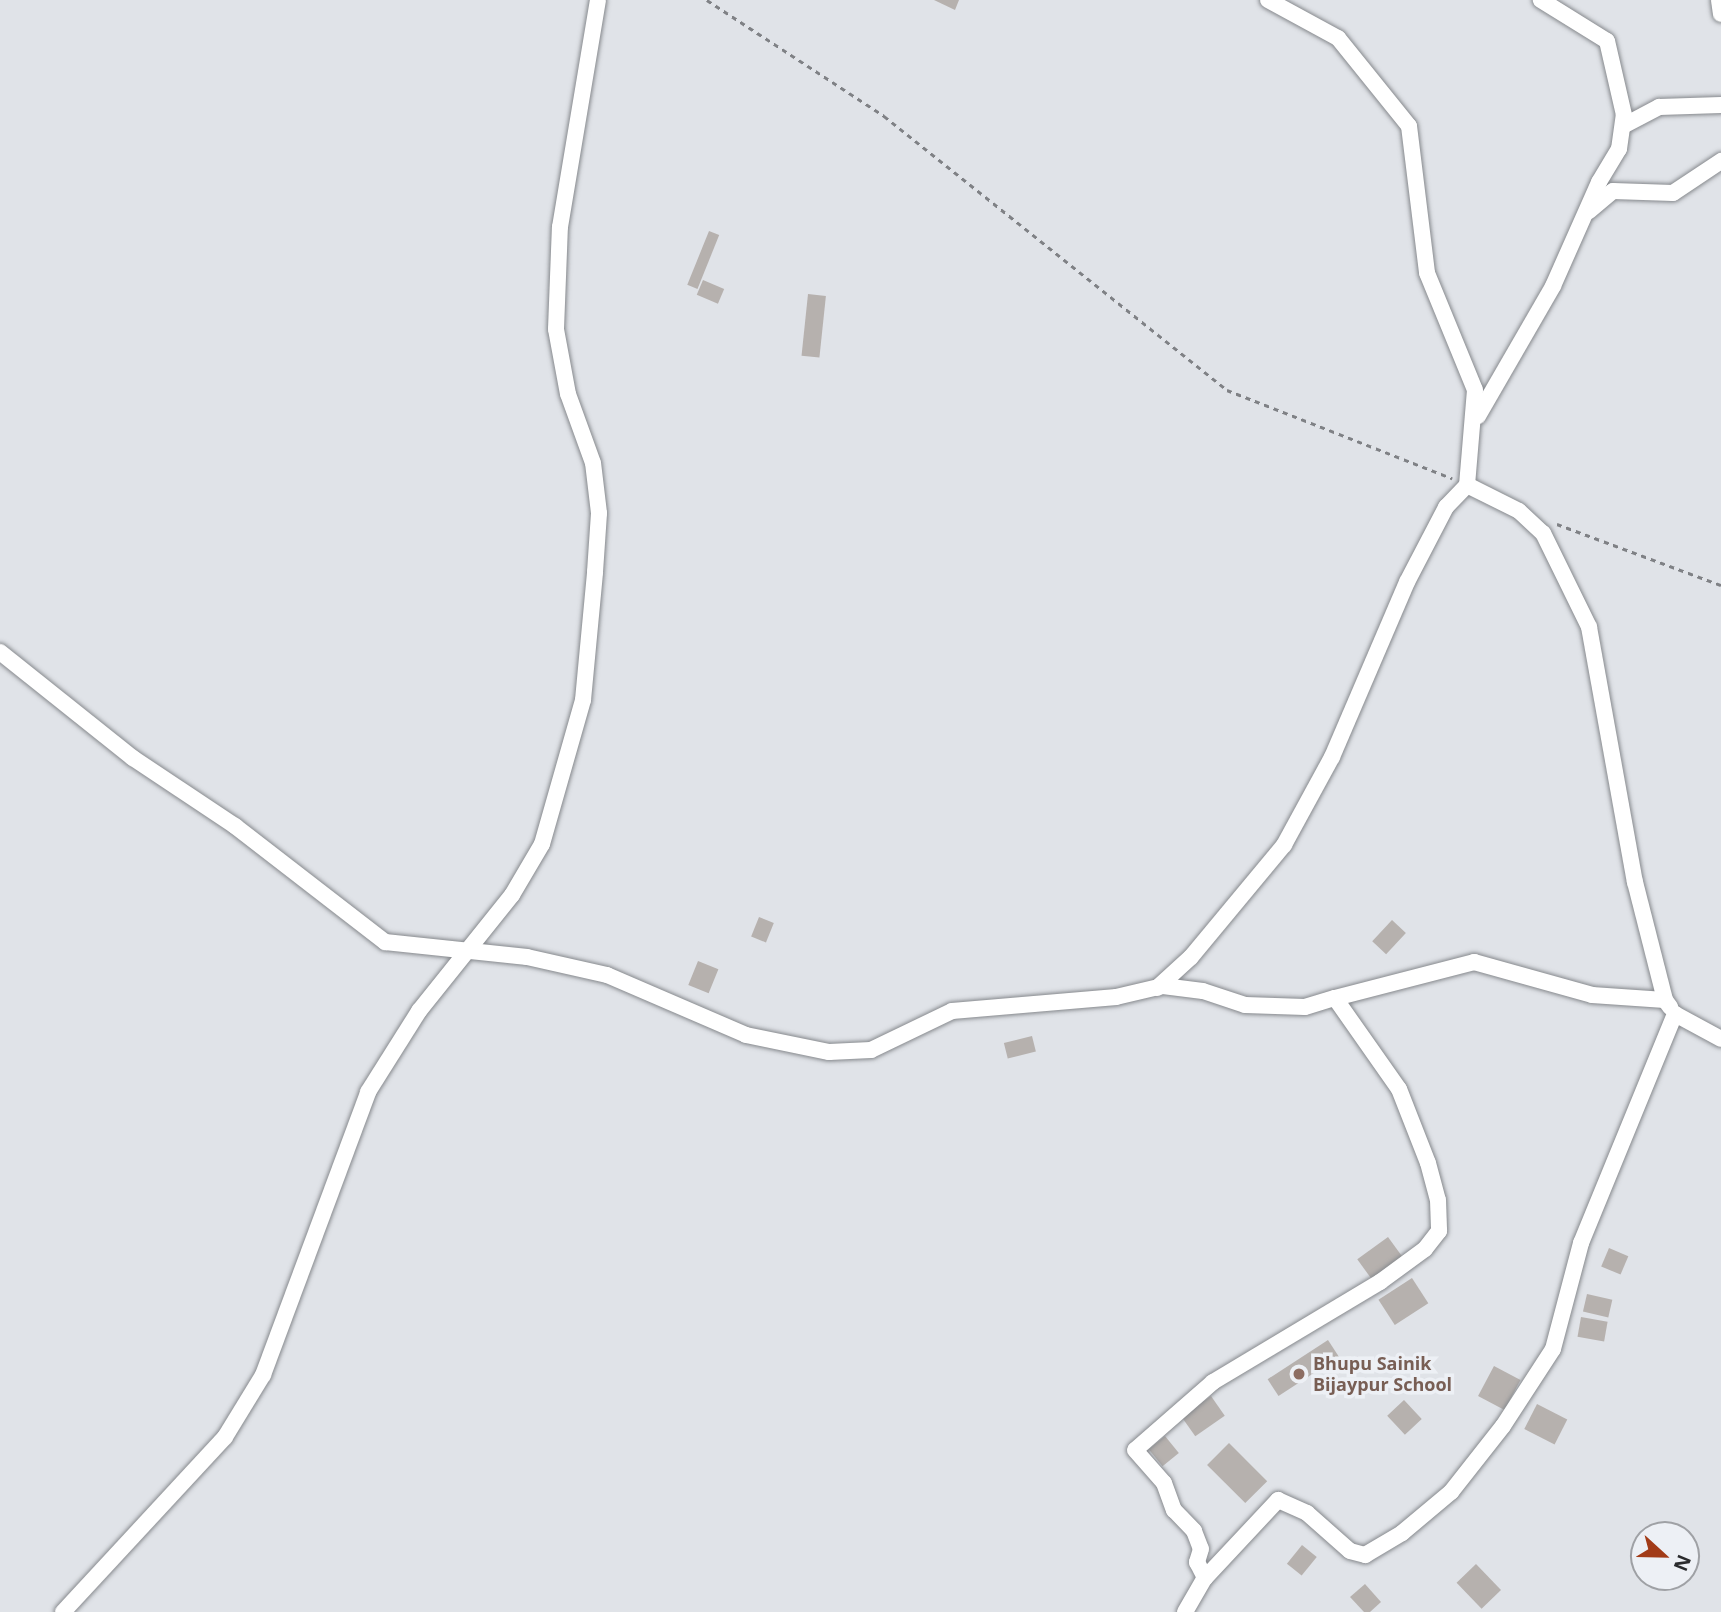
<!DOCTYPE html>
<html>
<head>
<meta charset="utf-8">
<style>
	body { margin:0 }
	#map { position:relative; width:1721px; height:1612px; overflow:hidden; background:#e0e3e8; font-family:"Open Sans",sans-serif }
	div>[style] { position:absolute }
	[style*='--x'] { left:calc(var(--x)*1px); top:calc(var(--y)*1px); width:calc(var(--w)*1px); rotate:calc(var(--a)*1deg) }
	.building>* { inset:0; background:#b6b1ae; transform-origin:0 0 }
	.path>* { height:2.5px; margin-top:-1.25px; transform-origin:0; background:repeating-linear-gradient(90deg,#7f8185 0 5px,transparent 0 10px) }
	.roads { filter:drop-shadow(0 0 2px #86898d) drop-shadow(0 0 2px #86898d) }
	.minor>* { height:16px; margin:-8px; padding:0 8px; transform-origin:8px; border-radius:8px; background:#fff }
	.dots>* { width:19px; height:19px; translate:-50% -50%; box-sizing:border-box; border:4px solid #edf0f5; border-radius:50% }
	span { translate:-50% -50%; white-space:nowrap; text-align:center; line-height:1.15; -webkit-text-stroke:7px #edf0f5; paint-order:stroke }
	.education-label { font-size:18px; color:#785e54; font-weight:700 }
	.left { translate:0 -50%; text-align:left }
	.north { position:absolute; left:1630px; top:1521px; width:70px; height:70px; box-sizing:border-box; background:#edf0f5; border:2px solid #9fa1a5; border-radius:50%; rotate:112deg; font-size:19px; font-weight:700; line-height:28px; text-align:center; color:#2a2b2d }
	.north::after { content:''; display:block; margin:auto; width:24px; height:32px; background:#a23b17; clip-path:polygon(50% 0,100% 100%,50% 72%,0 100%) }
</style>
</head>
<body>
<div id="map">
	<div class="building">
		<div style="clip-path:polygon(934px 0,959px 0,955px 10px)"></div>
		<div style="left:709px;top:231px;width:11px;height:58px;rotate:22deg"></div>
		<div style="left:703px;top:280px;width:23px;height:16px;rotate:23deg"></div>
		<div style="left:808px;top:294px;width:18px;height:62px;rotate:6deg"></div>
		<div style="left:759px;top:917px;width:16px;height:21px;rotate:22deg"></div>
		<div style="left:1392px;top:920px;width:19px;height:29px;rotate:43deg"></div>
		<div style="left:698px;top:961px;width:22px;height:26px;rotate:22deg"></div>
		<div style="left:1032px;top:1036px;width:16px;height:29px;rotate:76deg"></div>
		<div style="left:1388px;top:1237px;width:26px;height:38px;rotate:54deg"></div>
		<div style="left:1609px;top:1248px;width:21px;height:20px;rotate:23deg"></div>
		<div style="left:1412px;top:1278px;width:30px;height:40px;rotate:57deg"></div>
		<div style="left:1587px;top:1294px;width:26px;height:18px;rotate:13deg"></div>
		<div style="left:1581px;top:1317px;width:27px;height:20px;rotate:10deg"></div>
		<div style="left:1328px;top:1340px;width:20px;height:72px;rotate:57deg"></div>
		<div style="left:1494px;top:1366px;width:30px;height:34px;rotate:28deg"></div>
		<div style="left:1211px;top:1396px;width:24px;height:36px;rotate:55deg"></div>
		<div style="left:1404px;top:1400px;width:26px;height:23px;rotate:47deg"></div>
		<div style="left:1537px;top:1404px;width:34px;height:28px;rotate:27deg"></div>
		<div style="left:1165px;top:1436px;width:22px;height:21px;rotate:51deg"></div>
		<div style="left:1229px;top:1443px;width:54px;height:31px;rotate:45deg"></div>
		<div style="left:1302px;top:1545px;width:19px;height:24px;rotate:39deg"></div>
		<div style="left:1476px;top:1564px;width:36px;height:27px;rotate:46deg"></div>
		<div style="clip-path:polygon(1365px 1584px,1381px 1602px,1370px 1612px,1364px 1612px,1350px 1597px)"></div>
	</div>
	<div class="path">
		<div style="--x:707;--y:0;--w:212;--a:33.2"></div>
		<div style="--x:884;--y:116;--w:439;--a:38.6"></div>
		<div style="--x:1227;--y:390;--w:242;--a:21.4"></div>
		<div style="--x:1557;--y:524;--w:175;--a:20.4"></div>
	</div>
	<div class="roads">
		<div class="minor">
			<div style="--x:1268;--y:0;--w:80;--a:28.5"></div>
			<div style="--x:1338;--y:38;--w:113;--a:51.1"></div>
			<div style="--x:1409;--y:126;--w:148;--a:83"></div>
			<div style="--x:1427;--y:273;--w:126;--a:67.7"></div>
			<div style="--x:1475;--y:390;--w:95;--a:94.8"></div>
			<div style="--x:1719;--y:0;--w:14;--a:82"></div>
			<div style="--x:1623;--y:126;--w:41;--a:-27.8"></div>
			<div style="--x:1659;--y:107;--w:62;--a:-1.8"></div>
			<div style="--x:1589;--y:211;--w:31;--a:-40"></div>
			<div style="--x:1613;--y:191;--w:60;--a:1.9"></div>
			<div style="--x:1673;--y:193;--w:58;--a:-33.7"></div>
			<div style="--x:1478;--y:416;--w:150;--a:-60"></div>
			<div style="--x:1553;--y:286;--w:114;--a:-66.1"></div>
			<div style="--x:1599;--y:182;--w:39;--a:-59"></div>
			<div style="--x:1619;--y:149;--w:34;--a:-82"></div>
			<div style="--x:1624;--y:115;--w:76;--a:-102.9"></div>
			<div style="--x:1607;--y:41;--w:78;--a:-148.2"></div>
			<div style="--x:0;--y:652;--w:170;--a:38.6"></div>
			<div style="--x:133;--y:758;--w:123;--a:33.7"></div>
			<div style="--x:235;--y:826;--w:190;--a:37.7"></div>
			<div style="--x:385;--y:942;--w:143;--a:6"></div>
			<div style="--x:527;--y:957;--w:82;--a:12.7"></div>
			<div style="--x:607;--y:975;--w:151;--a:23.3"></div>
			<div style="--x:746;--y:1035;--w:85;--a:11.6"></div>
			<div style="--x:829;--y:1052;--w:42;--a:-2.7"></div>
			<div style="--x:871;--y:1050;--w:90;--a:-25.7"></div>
			<div style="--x:952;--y:1011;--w:165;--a:-4.9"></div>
			<div style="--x:1116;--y:997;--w:48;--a:-13.2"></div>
			<div style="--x:1163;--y:986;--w:40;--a:7.1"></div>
			<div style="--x:1203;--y:991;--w:44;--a:18.4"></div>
			<div style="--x:1245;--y:1005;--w:60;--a:1.9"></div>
			<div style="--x:1305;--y:1007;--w:31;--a:-17"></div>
			<div style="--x:1335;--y:998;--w:111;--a:54.9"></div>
			<div style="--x:1399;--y:1089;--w:79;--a:68.6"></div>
			<div style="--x:1428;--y:1163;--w:38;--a:75"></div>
			<div style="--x:1438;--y:1200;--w:31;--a:88"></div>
			<div style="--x:1439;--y:1231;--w:23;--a:128"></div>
			<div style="--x:1425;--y:1249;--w:56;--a:143.7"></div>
			<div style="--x:1380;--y:1282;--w:195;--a:149.1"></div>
			<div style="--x:1213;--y:1382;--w:103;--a:138.9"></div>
			<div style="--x:1135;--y:1450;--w:44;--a:48.7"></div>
			<div style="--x:1164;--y:1483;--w:29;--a:70"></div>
			<div style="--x:1174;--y:1510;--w:29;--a:46"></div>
			<div style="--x:1194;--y:1531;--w:19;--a:69"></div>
			<div style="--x:1201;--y:1549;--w:14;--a:107"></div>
			<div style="--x:1197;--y:1562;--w:18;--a:63"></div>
			<div style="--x:1157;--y:988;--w:46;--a:-42.4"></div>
			<div style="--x:1191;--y:957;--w:146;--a:-50.3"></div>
			<div style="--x:1284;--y:845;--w:100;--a:-61.4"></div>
			<div style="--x:1332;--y:757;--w:190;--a:-66.8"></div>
			<div style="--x:1407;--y:582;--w:85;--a:-62.5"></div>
			<div style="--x:1446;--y:507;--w:30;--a:-46"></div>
			<div style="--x:1467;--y:485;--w:58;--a:26.6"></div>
			<div style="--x:1519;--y:511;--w:33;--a:43"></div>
			<div style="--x:1543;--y:533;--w:105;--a:63.9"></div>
			<div style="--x:1589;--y:627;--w:259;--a:79.8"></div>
			<div style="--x:1635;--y:882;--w:122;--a:75.7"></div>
			<div style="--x:1335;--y:998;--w:144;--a:-14.5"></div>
			<div style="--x:1474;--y:962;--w:123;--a:15.6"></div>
			<div style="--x:1592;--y:995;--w:73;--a:3.9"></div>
			<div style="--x:1665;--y:1000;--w:9;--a:54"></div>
			<div style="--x:63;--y:1612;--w:238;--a:-47.2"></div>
			<div style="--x:225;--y:1437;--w:73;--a:-58.5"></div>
			<div style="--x:263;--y:1375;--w:302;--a:-69.6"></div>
			<div style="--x:368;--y:1092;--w:96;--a:-57.8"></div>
			<div style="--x:419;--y:1011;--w:149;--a:-51.3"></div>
			<div style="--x:512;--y:895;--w:59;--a:-59.5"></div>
			<div style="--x:542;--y:844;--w:150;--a:-74.1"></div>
			<div style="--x:583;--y:700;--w:129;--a:-84.6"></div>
			<div style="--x:595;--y:572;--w:59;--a:-86.1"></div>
			<div style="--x:599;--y:513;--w:50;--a:-96.8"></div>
			<div style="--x:593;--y:463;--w:73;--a:-109.9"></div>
			<div style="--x:568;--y:394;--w:66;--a:-100.5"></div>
			<div style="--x:556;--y:329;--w:102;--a:-87.8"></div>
			<div style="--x:560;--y:227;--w:230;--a:-80.5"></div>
			<div style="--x:1185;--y:1612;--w:39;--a:-60"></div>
			<div style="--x:1205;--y:1578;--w:107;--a:-46.9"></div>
			<div style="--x:1278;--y:1500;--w:32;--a:24"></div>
			<div style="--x:1307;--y:1513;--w:57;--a:41.5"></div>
			<div style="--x:1350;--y:1551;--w:16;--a:15"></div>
			<div style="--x:1365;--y:1555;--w:43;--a:-30.7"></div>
			<div style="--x:1402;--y:1533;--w:64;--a:-39.9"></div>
			<div style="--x:1451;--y:1492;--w:84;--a:-51.8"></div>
			<div style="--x:1503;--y:1426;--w:92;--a:-57"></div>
			<div style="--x:1553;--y:1349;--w:110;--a:-75.2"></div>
			<div style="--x:1581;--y:1243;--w:248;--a:-67.7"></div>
			<div style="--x:1675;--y:1014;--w:52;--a:28.5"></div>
		</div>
	</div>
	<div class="dots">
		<div style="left:1299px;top:1374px;background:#8d6e63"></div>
	</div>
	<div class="education-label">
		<span class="left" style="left:1313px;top:1374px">Bhupu Sainik<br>Bijaypur School</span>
	</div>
	<div class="north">N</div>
</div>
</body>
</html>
